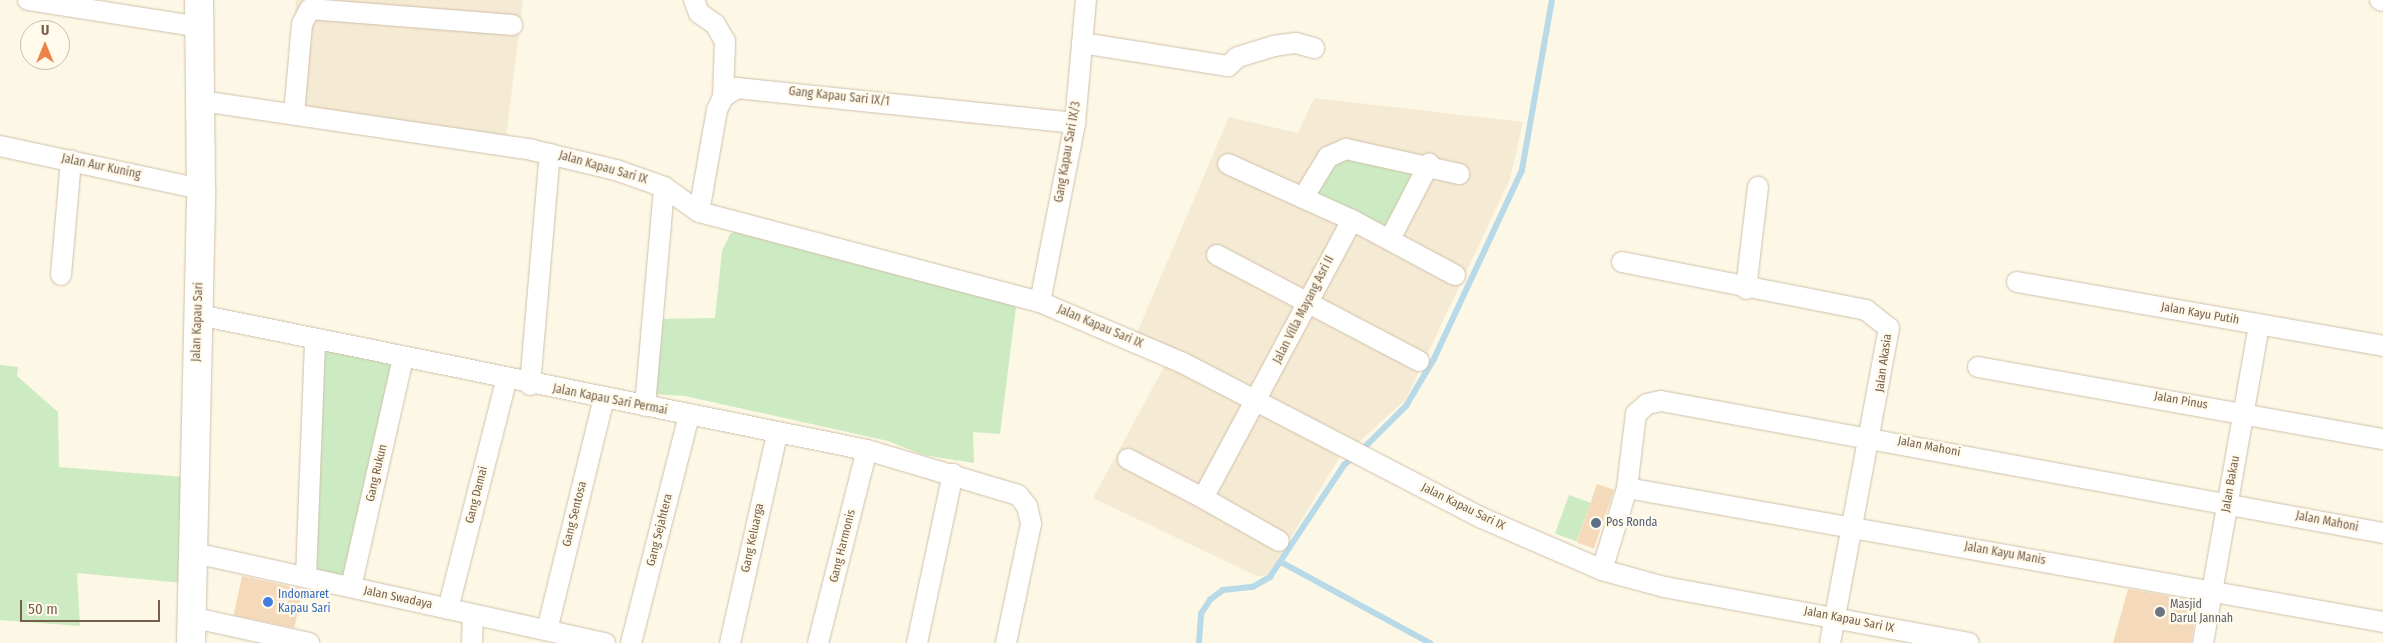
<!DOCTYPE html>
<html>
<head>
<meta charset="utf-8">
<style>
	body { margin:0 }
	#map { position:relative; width:2383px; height:643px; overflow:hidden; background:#fdf7e5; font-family:"Fira Sans Condensed",sans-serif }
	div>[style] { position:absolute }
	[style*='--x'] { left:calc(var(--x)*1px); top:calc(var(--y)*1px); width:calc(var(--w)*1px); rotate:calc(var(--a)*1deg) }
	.residential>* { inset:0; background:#f5ead3 }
	.green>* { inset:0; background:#cdebc2; transform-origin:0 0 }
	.stream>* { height:5.5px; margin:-2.75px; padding:0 2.75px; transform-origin:2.75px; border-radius:2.75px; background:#b8dae8 }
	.building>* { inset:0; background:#f4dabb; transform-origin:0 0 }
	.roads { filter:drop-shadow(0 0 1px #cfc0ab) drop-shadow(0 0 1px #cfc0ab) }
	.street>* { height:20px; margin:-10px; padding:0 10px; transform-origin:10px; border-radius:10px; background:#fff }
	.secondary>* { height:28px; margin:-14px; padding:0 14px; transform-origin:14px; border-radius:14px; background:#fff }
	.dots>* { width:14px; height:14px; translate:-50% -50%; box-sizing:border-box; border:2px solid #fffaec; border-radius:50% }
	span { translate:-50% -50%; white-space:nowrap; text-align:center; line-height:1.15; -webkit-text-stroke:4.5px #fffaec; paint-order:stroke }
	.street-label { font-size:12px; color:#776049 }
	.service-label { font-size:12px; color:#4e5e75 }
	.left { translate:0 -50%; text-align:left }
	.shop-label { font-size:12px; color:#366cbe }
	.worship-label { font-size:12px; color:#5b616d }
	.north { position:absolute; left:20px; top:20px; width:50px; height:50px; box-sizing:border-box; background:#fffaec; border:1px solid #c9bcab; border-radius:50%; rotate:0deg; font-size:14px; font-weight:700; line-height:20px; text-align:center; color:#776049 }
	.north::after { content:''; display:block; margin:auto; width:18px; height:22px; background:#ec8245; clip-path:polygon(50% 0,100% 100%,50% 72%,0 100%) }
	.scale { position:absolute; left:20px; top:600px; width:140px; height:22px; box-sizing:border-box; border:2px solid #776049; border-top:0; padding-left:6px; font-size:15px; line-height:18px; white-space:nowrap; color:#776049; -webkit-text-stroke:4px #fffaec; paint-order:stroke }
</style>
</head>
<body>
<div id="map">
	<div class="residential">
		<div style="clip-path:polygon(296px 0,523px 0,506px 138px,287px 103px)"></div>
		<div style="clip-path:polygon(1314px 98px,1523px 122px,1510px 179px,1406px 399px,1358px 443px,1134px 340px,1229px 117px,1298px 133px)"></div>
		<div style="clip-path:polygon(1165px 365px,1341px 455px,1268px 575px,1257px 576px,1093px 498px)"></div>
	</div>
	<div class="green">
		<div style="clip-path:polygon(1337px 155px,1418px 170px,1389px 229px,1309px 198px)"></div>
		<div style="clip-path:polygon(735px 232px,996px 296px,1016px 307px,1000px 434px,973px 432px,974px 463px,923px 455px,888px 441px,685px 396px,651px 394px,659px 319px,715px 318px,722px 251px,730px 234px)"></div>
		<div style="clip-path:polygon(315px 340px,403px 359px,351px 587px,306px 577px)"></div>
		<div style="clip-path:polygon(0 365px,18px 367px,17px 376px,58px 412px,59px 467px,183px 477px,183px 583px,77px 573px,80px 626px,0 620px)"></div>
		<div style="left:1569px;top:495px;width:23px;height:41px;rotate:20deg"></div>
	</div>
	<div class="stream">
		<div style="--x:1361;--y:451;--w:64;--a:-45"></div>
		<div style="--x:1406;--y:406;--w:55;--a:-59.2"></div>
		<div style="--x:1434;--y:359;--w:208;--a:-65"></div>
		<div style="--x:1522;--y:170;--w:173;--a:-80"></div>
		<div style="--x:1281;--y:562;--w:170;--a:28.5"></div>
		<div style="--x:1199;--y:643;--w:29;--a:-86"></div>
		<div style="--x:1201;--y:614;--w:17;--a:-57"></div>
		<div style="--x:1210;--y:600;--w:16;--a:-38"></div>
		<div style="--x:1223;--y:590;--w:30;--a:-6"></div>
		<div style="--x:1253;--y:587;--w:20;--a:-30"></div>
		<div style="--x:1270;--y:577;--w:134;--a:-56.5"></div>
		<div style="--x:1344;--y:465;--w:13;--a:-39"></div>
	</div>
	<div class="building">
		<div style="left:1597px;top:484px;width:18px;height:62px;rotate:19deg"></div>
		<div style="left:242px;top:576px;width:62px;height:40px;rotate:12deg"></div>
		<div style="clip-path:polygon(2128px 589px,2198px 601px,2191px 643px,2113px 643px)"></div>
	</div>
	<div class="roads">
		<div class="street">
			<div style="--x:28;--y:0;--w:175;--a:8.9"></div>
			<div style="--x:694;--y:0;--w:14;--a:69"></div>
			<div style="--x:699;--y:13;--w:19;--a:35"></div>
			<div style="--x:715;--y:24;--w:20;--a:60"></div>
			<div style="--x:725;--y:41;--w:56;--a:92"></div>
			<div style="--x:2380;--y:0;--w:3;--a:18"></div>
			<div style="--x:1082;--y:43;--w:148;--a:9"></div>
			<div style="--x:1228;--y:66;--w:13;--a:-42"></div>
			<div style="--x:1238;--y:57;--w:38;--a:-17"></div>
			<div style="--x:1274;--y:46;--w:22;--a:-8"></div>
			<div style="--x:1296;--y:43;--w:19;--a:16"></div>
			<div style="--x:202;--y:101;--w:334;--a:8.4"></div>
			<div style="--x:532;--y:150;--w:86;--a:13.4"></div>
			<div style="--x:616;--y:170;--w:51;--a:19.5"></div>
			<div style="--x:664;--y:187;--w:43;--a:35.5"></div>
			<div style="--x:699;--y:212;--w:353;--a:14.8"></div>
			<div style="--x:1040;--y:302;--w:153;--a:23.1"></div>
			<div style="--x:1181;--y:362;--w:339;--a:27.4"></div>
			<div style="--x:1482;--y:518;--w:131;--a:23.4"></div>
			<div style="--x:1602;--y:570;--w:64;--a:15.3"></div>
			<div style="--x:1664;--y:587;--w:310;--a:10.4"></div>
			<div style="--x:294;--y:114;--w:90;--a:-84.9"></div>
			<div style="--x:302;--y:24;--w:17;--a:-62"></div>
			<div style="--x:310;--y:9;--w:203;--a:4.5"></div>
			<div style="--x:0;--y:146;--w:206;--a:12.1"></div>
			<div style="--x:1228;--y:164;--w:136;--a:24.3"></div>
			<div style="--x:1352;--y:220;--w:117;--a:28.1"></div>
			<div style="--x:1303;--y:198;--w:48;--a:-58.6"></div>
			<div style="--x:1328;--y:157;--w:20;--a:-24"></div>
			<div style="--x:1346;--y:149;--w:116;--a:12.5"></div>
			<div style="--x:699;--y:212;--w:104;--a:-80"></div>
			<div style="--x:717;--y:110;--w:14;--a:-65"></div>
			<div style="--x:723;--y:97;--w:17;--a:-33"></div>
			<div style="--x:737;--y:88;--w:340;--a:5.9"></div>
			<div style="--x:1390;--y:239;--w:85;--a:-62.5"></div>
			<div style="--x:1217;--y:255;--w:228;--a:27.7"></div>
			<div style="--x:1622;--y:262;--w:249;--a:11.1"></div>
			<div style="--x:1866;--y:310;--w:29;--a:38"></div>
			<div style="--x:1889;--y:328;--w:320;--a:100.6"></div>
			<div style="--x:61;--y:275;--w:115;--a:-85"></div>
			<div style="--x:2017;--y:282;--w:372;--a:9.9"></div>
			<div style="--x:1746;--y:289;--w:103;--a:-83.3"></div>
			<div style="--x:1040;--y:302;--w:182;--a:-78.9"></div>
			<div style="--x:1075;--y:123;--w:123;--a:-84.9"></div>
			<div style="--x:199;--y:315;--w:682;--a:11.43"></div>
			<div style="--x:867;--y:450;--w:158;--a:16.6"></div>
			<div style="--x:1018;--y:495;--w:14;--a:51"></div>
			<div style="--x:1027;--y:506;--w:18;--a:77"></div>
			<div style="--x:1031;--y:524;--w:122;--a:101.9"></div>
			<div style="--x:1978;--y:367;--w:411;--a:10.1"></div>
			<div style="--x:530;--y:385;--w:232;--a:-85.1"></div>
			<div style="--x:645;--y:406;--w:220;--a:-85"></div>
			<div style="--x:1128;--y:459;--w:85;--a:27.5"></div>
			<div style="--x:1203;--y:498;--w:315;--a:-61.8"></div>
			<div style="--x:1627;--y:488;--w:768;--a:10.05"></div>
			<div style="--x:1203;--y:498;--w:87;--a:29.5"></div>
			<div style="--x:190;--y:552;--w:425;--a:12.4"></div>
			<div style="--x:1602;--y:570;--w:86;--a:-73"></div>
			<div style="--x:1627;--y:488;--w:75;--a:-83.1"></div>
			<div style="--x:1636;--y:414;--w:15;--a:-42"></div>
			<div style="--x:1647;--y:404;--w:14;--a:-12"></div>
			<div style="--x:1661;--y:401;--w:734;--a:10.36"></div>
			<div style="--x:306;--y:577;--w:237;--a:-87.8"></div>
			<div style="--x:351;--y:587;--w:234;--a:-77.2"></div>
			<div style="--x:448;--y:609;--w:235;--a:-75.7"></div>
			<div style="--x:190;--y:617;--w:122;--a:12.3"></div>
			<div style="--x:547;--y:630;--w:239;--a:-76.2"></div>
			<div style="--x:472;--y:643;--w:28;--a:-88"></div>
			<div style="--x:631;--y:643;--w:234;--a:-75.7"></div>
			<div style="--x:730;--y:643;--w:214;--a:-77.3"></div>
			<div style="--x:818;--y:643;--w:199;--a:-75.8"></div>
			<div style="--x:917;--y:643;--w:173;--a:-78"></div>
			<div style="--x:2203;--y:643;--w:323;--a:-80"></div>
		</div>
		<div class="secondary">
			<div style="--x:191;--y:643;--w:454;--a:-88.7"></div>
			<div style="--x:201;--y:189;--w:189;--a:-90.6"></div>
		</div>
	</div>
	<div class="dots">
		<div style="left:1596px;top:523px;background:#5c6f8a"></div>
		<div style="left:268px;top:602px;background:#3f7fe0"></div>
		<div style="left:2160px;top:612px;background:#6b7280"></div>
	</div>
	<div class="street-label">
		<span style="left:839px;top:97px;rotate:6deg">Gang Kapau Sari IX/1</span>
		<span style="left:1068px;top:152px;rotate:-80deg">Gang Kapau Sari IX/3</span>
		<span style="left:101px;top:167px;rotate:12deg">Jalan Aur Kuning</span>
		<span style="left:603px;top:168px;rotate:16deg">Jalan Kapau Sari IX</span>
		<span style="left:1304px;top:310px;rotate:-63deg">Jalan Villa Mayang Asri II</span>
		<span style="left:2200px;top:314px;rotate:10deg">Jalan Kayu Putih</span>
		<span style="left:198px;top:322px;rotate:-88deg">Jalan Kapau Sari</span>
		<span style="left:1100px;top:327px;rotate:23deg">Jalan Kapau Sari IX</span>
		<span style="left:1884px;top:363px;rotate:-82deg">Jalan Akasia</span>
		<span style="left:610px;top:400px;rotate:11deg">Jalan Kapau Sari Permai</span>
		<span style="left:2181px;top:401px;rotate:10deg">Jalan Pinus</span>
		<span style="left:1929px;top:447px;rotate:11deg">Jalan Mahoni</span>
		<span style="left:377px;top:473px;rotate:-77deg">Gang Rukun</span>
		<span style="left:2231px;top:484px;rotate:-80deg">Jalan Bakau</span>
		<span style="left:477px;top:495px;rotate:-76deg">Gang Damai</span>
		<span style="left:1463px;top:507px;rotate:26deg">Jalan Kapau Sari IX</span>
		<span style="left:575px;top:514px;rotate:-76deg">Gang Sentosa</span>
		<span style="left:2327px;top:522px;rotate:11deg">Jalan Mahoni</span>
		<span style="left:660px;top:530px;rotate:-76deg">Gang Sejahtera</span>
		<span style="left:753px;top:538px;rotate:-78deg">Gang Keluarga</span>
		<span style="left:843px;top:546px;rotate:-76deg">Gang Harmonis</span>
		<span style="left:2005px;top:554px;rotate:10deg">Jalan Kayu Manis</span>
		<span style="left:398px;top:598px;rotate:12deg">Jalan Swadaya</span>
		<span style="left:1849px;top:620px;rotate:11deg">Jalan Kapau Sari IX</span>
	</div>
	<div class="service-label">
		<span class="left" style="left:1606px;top:523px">Pos Ronda</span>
	</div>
	<div class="shop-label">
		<span class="left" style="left:278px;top:602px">Indomaret<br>Kapau Sari</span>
	</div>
	<div class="worship-label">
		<span class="left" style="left:2170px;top:612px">Masjid<br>Darul Jannah</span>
	</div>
	<div class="north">U</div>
	<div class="scale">50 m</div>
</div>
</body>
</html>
